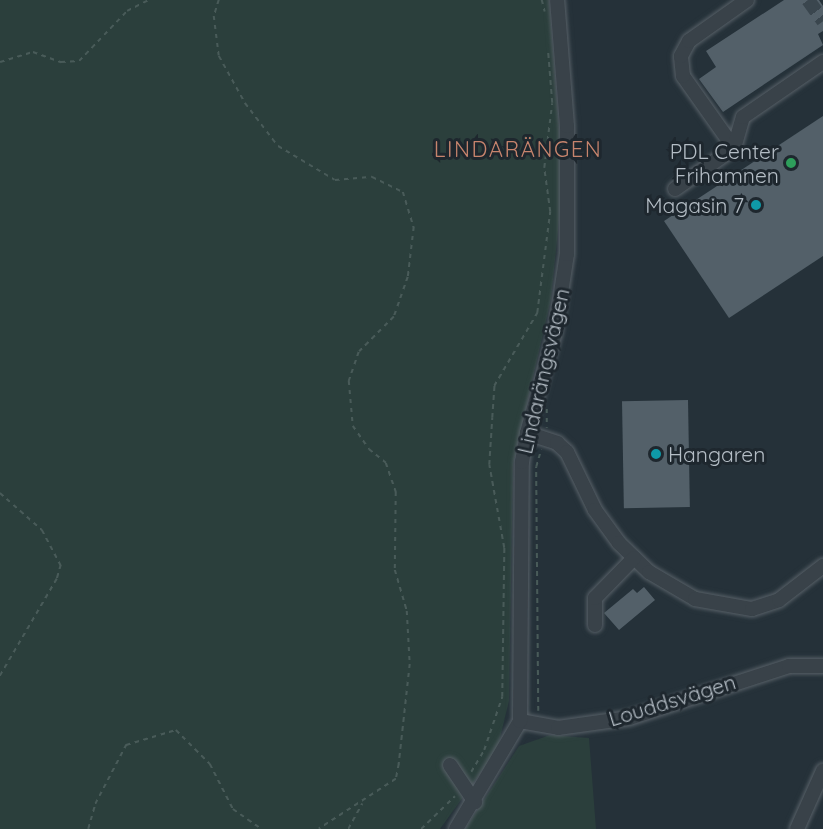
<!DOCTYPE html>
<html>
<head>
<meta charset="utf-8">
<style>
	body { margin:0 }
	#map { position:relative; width:823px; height:829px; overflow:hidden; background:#253139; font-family:Quicksand,sans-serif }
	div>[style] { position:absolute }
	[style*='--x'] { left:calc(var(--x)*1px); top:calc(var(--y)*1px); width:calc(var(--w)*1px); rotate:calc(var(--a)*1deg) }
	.green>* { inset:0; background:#2b3f3c }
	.building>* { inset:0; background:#536069; transform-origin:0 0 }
	.minor-tunnel>* { height:14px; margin-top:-7px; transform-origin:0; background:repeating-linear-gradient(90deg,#3a464e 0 14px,transparent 0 21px) }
	.path>* { height:1.5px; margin-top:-0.75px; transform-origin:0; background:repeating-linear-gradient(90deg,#495b59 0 4.5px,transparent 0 9px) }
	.roads { filter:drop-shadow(0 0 2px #576067) drop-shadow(0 0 2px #576067) }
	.minor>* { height:14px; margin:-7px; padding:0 7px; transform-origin:7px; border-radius:7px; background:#394249 }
	.dots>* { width:16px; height:16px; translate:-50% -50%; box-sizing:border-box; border:3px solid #1e272e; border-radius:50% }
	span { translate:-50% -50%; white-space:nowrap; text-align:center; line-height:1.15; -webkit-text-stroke:6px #1e272e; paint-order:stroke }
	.poi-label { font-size:21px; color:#b4bdc5 }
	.right { translate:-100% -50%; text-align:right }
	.left { translate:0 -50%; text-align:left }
	.street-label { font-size:21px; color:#b4bdc5 }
	.neighbourhood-label { font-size:22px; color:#c7846d; letter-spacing:1.5px }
</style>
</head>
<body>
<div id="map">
	<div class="green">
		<div style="clip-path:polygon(0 0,549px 0,563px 181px,551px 299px,513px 464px,509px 701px,497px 750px,440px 829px,0 829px)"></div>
		<div style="clip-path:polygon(550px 735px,589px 738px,596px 829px,465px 829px,519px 746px)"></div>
	</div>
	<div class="building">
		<div style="clip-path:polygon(784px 0,819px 0,823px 6px,823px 31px,818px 34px,823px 45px,723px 112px,699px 79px,716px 67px,706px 51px)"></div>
		<div style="clip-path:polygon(823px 116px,823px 256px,729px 318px,664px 221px)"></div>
		<div style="left:688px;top:400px;width:107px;height:66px;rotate:89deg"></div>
		<div style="clip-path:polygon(644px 587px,655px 600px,619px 630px,604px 613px,633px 589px,637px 593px)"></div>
	</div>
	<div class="minor-tunnel">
		<div style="--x:808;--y:0;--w:26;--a:54"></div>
	</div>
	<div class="path">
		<div style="--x:219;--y:0;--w:17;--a:107"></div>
		<div style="--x:214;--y:16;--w:40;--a:82.9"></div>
		<div style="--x:219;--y:56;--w:54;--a:61"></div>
		<div style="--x:245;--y:103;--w:54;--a:52.5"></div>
		<div style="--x:278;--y:146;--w:66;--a:30.8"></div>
		<div style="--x:335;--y:180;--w:37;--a:-5"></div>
		<div style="--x:372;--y:177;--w:34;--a:26"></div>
		<div style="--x:403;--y:192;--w:37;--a:73"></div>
		<div style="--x:414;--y:227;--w:50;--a:96.8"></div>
		<div style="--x:408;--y:277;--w:42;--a:109.3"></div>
		<div style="--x:394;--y:317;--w:49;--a:135"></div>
		<div style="--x:359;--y:352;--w:31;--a:109"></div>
		<div style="--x:349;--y:381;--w:45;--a:84.9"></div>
		<div style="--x:353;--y:426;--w:28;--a:55"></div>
		<div style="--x:369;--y:449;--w:22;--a:39"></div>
		<div style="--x:386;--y:463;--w:31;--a:71"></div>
		<div style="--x:396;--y:492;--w:78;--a:90.7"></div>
		<div style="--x:395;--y:570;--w:43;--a:73.7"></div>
		<div style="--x:407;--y:611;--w:53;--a:86.8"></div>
		<div style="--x:410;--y:664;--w:101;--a:96.3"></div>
		<div style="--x:399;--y:764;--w:15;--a:101"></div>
		<div style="--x:396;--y:779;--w:92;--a:147"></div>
		<div style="--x:542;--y:0;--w:12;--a:76"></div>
		<div style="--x:0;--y:62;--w:34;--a:-17"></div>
		<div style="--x:33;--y:52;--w:30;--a:20"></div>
		<div style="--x:61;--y:62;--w:18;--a:-3"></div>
		<div style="--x:79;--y:61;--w:69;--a:-46.2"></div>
		<div style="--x:127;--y:11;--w:25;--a:-27"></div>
		<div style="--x:547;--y:409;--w:19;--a:90"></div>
		<div style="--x:0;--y:493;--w:56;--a:41.4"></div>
		<div style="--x:42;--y:530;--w:40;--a:62"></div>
		<div style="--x:61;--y:565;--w:15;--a:106"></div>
		<div style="--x:57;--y:579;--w:113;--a:120.4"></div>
		<div style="--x:538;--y:711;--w:244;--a:-90.5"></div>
		<div style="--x:536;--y:467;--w:18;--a:-74"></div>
		<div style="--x:471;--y:772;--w:26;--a:-59"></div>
		<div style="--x:484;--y:750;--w:56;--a:-71.2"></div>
		<div style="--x:502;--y:697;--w:149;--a:-89.2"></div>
		<div style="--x:504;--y:548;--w:84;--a:-100.2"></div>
		<div style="--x:489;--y:465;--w:47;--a:-86.3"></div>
		<div style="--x:492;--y:418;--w:32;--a:-86"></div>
		<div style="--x:494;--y:386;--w:85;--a:-59.5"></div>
		<div style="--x:537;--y:313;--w:102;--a:-82.7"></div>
		<div style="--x:550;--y:212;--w:44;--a:-97.8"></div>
		<div style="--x:544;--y:168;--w:65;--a:-83"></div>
		<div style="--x:552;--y:103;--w:50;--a:-94.6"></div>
		<div style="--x:88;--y:829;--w:26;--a:-74"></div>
		<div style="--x:95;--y:804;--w:67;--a:-62.3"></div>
		<div style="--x:126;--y:745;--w:52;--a:-16.7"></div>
		<div style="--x:176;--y:730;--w:48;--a:45"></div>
		<div style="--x:210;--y:764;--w:51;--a:62.9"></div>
		<div style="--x:233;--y:809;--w:35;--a:35"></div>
		<div style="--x:348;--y:829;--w:29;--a:-61"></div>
		<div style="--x:421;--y:829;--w:47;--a:-44.1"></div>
	</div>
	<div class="roads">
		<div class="minor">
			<div style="--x:734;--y:148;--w:88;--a:-125.3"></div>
			<div style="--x:683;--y:76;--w:20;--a:-96"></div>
			<div style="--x:681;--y:56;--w:17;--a:-62"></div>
			<div style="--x:689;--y:41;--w:71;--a:-35.3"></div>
			<div style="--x:675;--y:189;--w:72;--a:-34.8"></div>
			<div style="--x:734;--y:148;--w:32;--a:-74"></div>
			<div style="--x:743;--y:117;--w:97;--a:-34.5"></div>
			<div style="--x:527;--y:433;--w:32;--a:18"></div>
			<div style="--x:557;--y:443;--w:13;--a:42"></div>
			<div style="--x:567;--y:452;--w:64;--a:64.2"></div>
			<div style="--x:595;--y:510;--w:41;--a:54"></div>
			<div style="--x:619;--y:543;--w:42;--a:44"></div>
			<div style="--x:649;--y:572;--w:53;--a:30.4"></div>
			<div style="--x:695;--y:599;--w:58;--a:10"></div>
			<div style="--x:752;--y:609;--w:28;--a:-18"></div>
			<div style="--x:779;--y:600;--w:56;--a:-37.7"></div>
			<div style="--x:595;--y:625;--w:27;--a:-90"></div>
			<div style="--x:595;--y:598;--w:56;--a:-45.7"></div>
			<div style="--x:520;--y:721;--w:39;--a:10"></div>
			<div style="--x:558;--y:728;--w:72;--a:-8"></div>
			<div style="--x:629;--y:718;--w:168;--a:-18"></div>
			<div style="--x:789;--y:666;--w:34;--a:0"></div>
			<div style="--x:450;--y:765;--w:45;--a:56"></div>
			<div style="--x:456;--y:829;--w:126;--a:-59.3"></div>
			<div style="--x:520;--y:721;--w:259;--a:-89.6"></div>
			<div style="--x:522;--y:462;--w:29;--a:-80"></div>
			<div style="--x:527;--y:433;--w:105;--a:-74.5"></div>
			<div style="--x:555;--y:332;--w:79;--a:-81.3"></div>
			<div style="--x:567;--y:254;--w:128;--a:-90"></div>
			<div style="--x:567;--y:126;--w:126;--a:-94.5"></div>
			<div style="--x:797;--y:829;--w:64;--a:-65.9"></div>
		</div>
	</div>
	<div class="dots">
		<div style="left:791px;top:163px;background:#2e9e5b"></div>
		<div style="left:756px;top:205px;background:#0f9aa8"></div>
		<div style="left:656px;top:454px;background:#0f9aa8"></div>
	</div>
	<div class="poi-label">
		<span class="right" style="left:779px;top:163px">PDL Center<br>Frihamnen</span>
		<span class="right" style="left:744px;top:205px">Magasin 7</span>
		<span class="left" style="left:668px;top:454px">Hangaren</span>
	</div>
	<div class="street-label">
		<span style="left:543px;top:371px;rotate:-77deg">Lindarängsvägen</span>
		<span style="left:672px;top:700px;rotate:-17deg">Louddsvägen</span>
	</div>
	<div class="neighbourhood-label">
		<span style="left:518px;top:150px">LINDARÄNGEN</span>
	</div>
</div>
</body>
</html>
